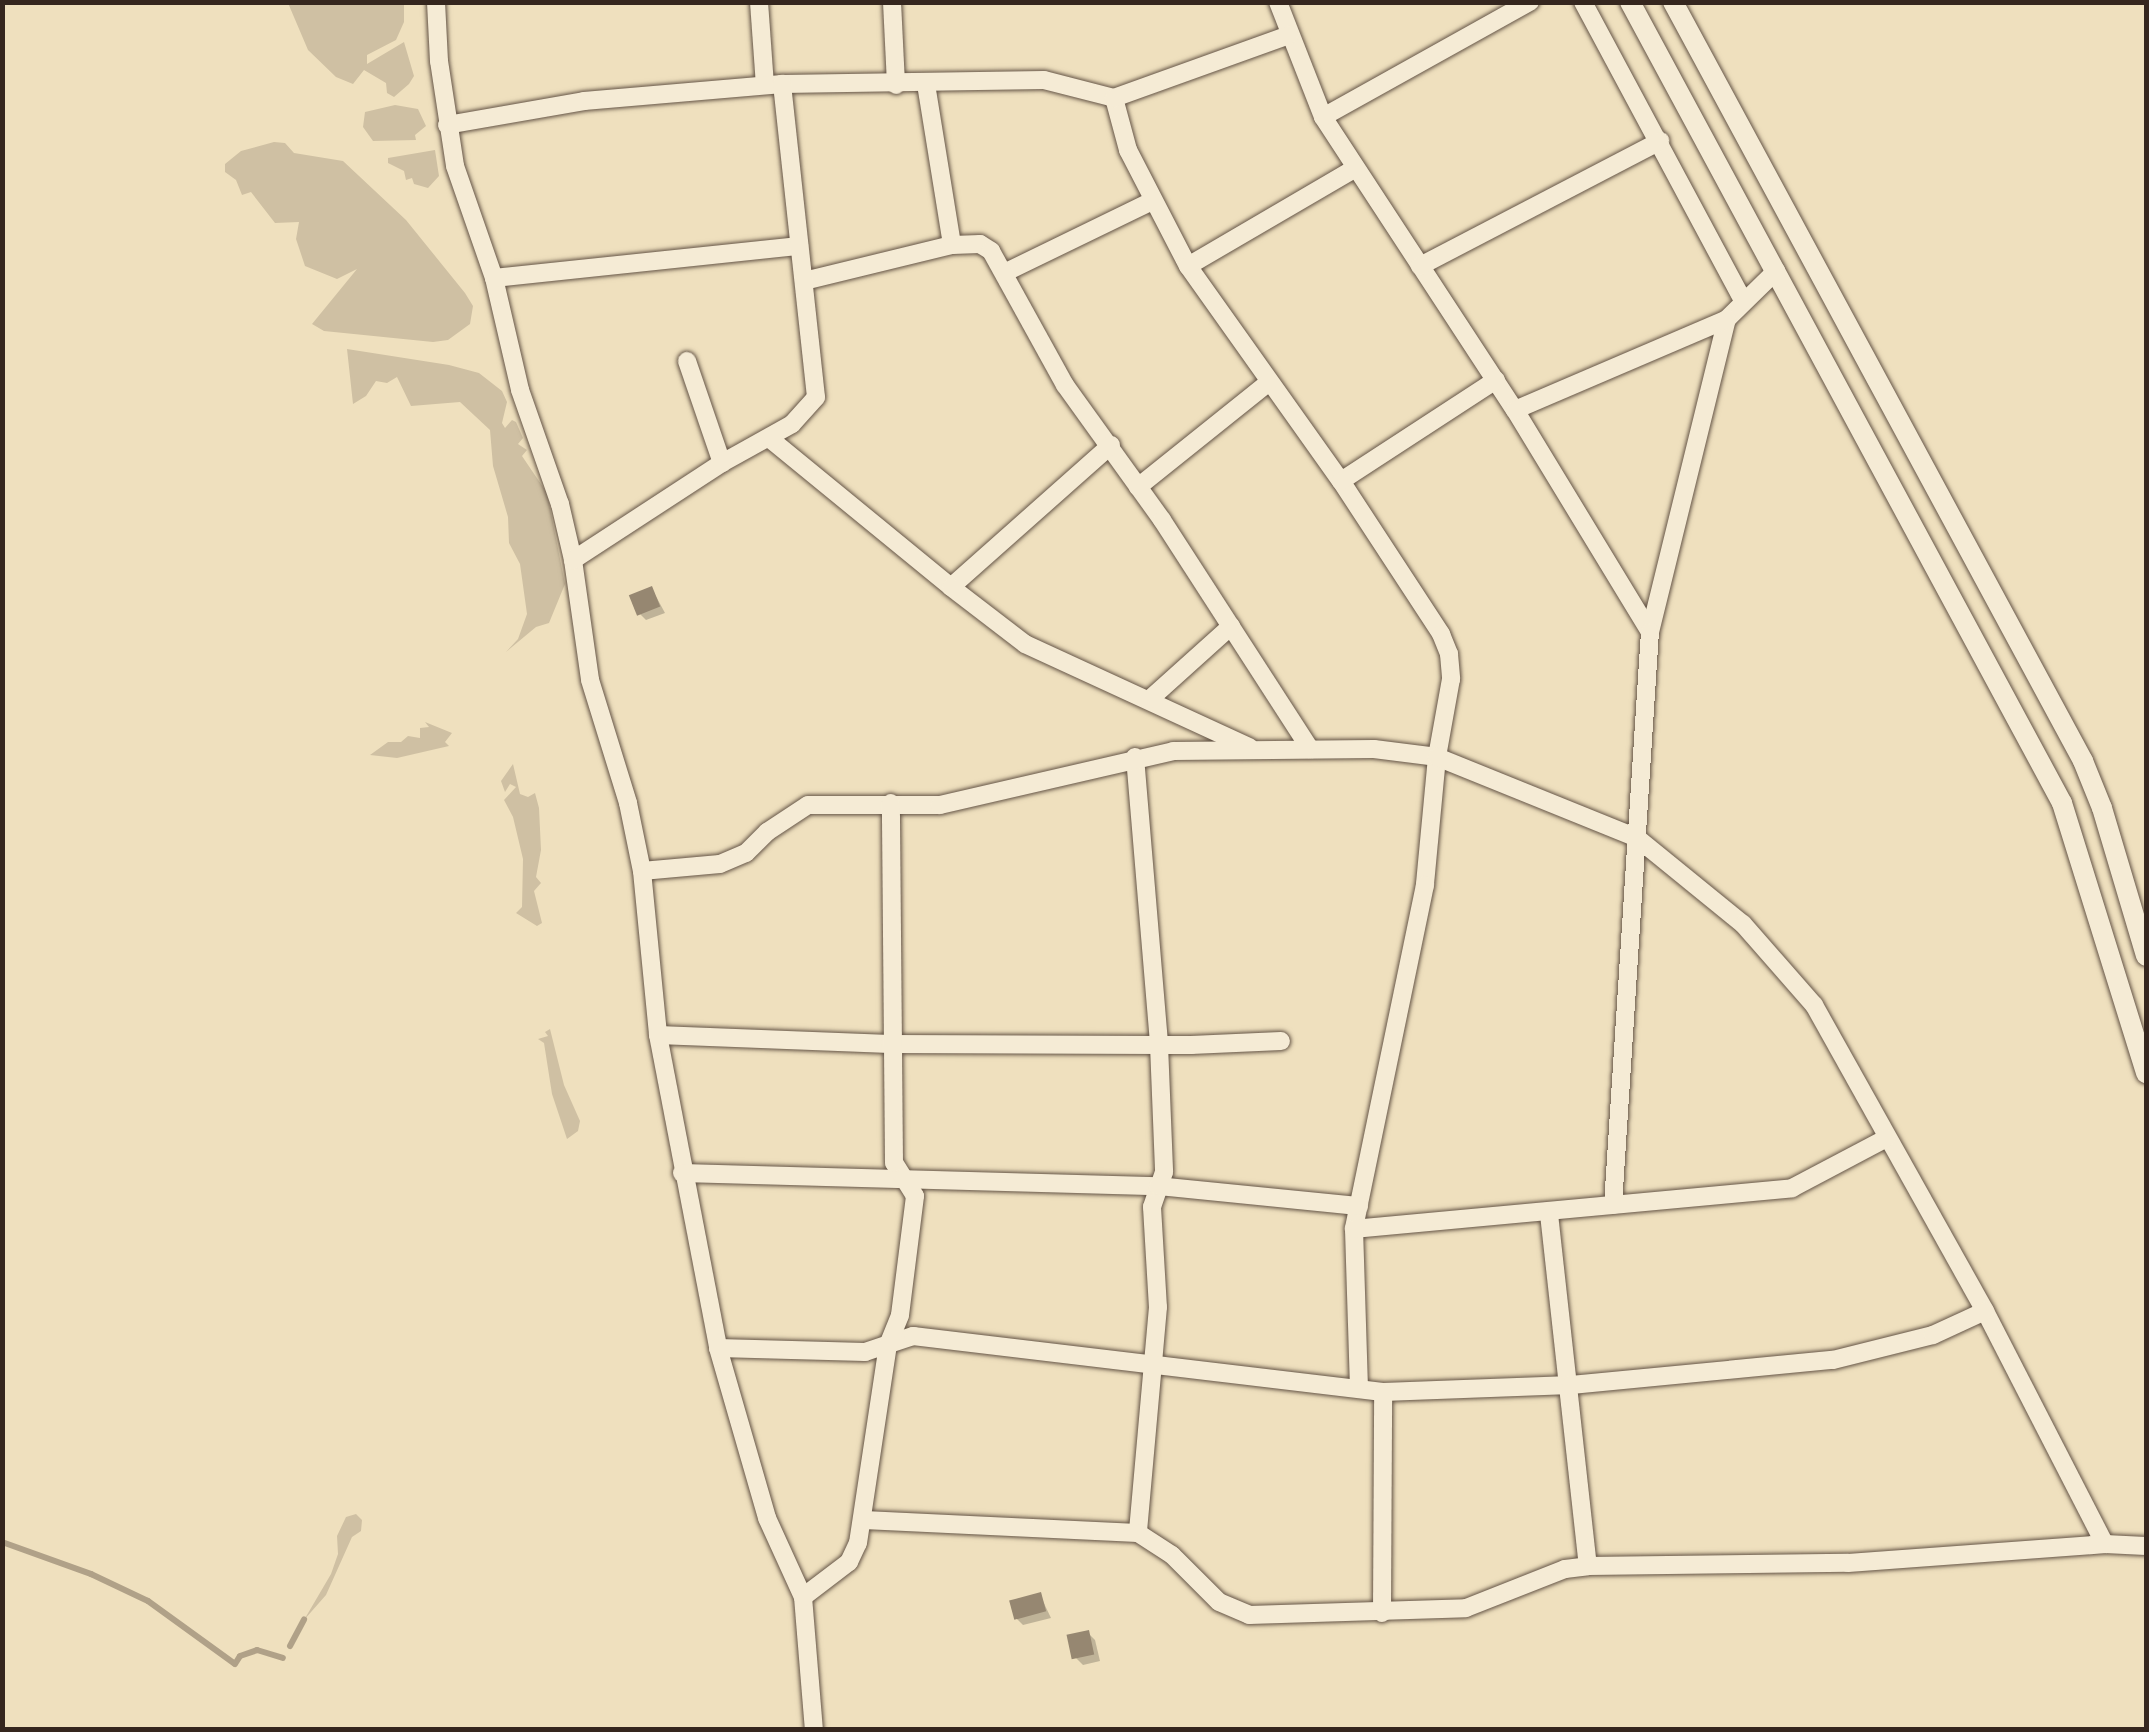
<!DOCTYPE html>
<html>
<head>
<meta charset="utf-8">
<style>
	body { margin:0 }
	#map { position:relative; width:2149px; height:1732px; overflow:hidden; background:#efe0be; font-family:"Old Standard TT",serif }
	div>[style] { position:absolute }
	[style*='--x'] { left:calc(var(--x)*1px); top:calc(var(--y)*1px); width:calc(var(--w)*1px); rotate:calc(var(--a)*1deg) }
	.green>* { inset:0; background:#cfc0a3 }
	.shadow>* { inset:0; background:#0003 }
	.stream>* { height:6px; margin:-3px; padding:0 3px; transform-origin:3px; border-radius:3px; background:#b0a188 }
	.building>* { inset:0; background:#968771; transform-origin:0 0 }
	.roads { filter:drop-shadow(0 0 2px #645446) drop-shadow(0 0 2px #645446) }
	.minor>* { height:18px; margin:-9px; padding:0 9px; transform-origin:9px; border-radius:9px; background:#f5ebd5 }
	.tertiary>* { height:20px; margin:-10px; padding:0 10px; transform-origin:10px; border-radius:10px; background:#f5ebd5 }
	span { translate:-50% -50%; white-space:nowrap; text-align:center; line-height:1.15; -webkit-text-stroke:8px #f5ebd5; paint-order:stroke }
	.frame { position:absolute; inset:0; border:5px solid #35261e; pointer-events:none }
</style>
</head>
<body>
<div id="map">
	<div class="green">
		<div style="clip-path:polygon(288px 3px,404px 3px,404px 22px,396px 40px,367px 55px,367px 64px,404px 42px,414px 76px,409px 84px,394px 97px,387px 93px,386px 83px,364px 70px,353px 84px,336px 77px,308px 50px)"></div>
		<div style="clip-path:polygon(395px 105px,418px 109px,426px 126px,415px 135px,416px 140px,373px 141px,363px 127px,365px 112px)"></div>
		<div style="clip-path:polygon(274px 142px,285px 143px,294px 153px,343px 161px,406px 220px,465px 293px,473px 306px,470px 324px,448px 340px,433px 342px,324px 331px,312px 324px,357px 269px,337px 279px,305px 266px,296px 239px,299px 222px,275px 223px,251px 192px,242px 195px,236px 180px,225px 172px,225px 164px,241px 151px)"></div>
		<div style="clip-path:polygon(435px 150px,439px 176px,428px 188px,414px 184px,412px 178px,406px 180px,404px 171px,388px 163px,388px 158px)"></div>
		<div style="clip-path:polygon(347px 349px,449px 365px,479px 373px,502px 391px,507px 402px,502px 423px,505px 428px,512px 420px,516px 422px,523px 438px,518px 444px,527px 450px,522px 456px,547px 493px,565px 584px,549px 623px,536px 627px,506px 652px,518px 639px,527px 614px,520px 564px,509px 543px,508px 517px,493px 466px,490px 430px,460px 402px,411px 406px,397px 377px,387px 383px,376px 381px,366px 396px,353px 404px)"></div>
		<div style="clip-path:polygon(425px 722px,452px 733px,445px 742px,449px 746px,397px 758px,370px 755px,388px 742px,401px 742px,408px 736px,420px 738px,420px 728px,429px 727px)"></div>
		<div style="clip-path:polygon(513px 764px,520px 794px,528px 797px,535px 793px,539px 808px,541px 850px,536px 877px,541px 883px,534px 891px,542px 923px,537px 926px,516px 913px,522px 907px,523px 859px,513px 817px,504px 800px,516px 787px,510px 784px,505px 792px,501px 781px)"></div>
		<div style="clip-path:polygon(550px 1029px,564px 1085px,580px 1121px,578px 1131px,567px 1139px,552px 1094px,544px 1043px,538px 1039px,548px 1036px,545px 1032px)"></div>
		<div style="clip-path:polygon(356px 1514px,362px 1520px,361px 1531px,352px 1537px,326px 1595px,304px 1620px,331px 1574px,338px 1554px,337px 1536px,346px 1517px)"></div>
	</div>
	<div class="shadow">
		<div style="clip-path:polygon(652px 589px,665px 613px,646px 620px,639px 613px)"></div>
		<div style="clip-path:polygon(1040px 1595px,1051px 1618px,1023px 1625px,1016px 1618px)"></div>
		<div style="clip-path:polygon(1088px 1633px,1095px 1640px,1100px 1661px,1083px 1665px,1076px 1658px)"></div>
	</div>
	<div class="stream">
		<div style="--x:2;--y:1542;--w:95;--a:19.8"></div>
		<div style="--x:91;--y:1574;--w:63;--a:25.3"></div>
		<div style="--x:148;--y:1601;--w:107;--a:35.9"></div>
		<div style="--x:235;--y:1664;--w:9;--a:-58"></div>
		<div style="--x:240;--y:1656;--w:18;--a:-19"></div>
		<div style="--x:257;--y:1650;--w:27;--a:17"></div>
		<div style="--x:290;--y:1646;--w:30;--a:-62"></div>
	</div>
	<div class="building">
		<div style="left:652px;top:586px;width:22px;height:25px;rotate:68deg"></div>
		<div style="left:1041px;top:1592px;width:20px;height:33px;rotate:75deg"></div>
		<div style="left:1089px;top:1630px;width:25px;height:23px;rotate:78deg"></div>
	</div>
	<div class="roads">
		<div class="minor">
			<div style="--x:436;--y:2;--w:59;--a:87.1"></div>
			<div style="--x:439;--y:61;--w:106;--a:81.3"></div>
			<div style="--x:455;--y:166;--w:119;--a:70.8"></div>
			<div style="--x:494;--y:278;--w:115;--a:76.9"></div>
			<div style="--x:520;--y:390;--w:121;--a:70.7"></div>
			<div style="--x:560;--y:504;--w:57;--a:76.9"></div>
			<div style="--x:573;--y:560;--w:121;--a:81.9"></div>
			<div style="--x:590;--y:680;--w:129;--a:72.8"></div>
			<div style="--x:628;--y:803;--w:69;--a:78.4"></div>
			<div style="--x:642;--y:871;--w:165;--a:84.4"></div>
			<div style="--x:658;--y:1035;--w:319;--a:79.1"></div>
			<div style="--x:718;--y:1348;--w:177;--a:73.9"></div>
			<div style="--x:767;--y:1518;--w:87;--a:65.5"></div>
			<div style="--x:803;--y:1597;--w:133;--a:85.3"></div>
			<div style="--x:759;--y:2;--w:83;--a:85.9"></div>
			<div style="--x:892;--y:2;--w:83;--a:87.2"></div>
			<div style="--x:1278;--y:2;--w:123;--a:68.6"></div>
			<div style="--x:1323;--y:117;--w:350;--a:56.8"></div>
			<div style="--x:1515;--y:410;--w:260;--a:58.7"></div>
			<div style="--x:1650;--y:632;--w:322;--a:-76.2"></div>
			<div style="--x:1727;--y:319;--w:69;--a:-44.4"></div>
			<div style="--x:1583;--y:2;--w:339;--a:61.8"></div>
			<div style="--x:926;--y:84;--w:163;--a:80.8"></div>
			<div style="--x:1114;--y:98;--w:54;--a:74.9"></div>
			<div style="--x:1128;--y:150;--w:131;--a:62.7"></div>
			<div style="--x:1188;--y:266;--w:264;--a:54.6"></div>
			<div style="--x:1341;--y:481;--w:183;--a:56.8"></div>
			<div style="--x:1441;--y:634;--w:22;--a:68"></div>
			<div style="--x:1449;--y:654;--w:25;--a:85"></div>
			<div style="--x:1451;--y:679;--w:79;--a:100.2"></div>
			<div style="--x:1437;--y:757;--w:129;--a:95.4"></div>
			<div style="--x:1425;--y:885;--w:351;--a:101.7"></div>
			<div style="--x:1354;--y:1229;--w:157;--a:88.2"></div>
			<div style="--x:1323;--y:117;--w:237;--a:-29.1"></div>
			<div style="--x:447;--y:125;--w:139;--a:-9.9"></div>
			<div style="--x:584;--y:101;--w:199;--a:-4.9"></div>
			<div style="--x:782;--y:84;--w:262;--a:-0.9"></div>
			<div style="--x:1044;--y:80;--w:72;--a:14.4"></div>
			<div style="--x:1114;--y:98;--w:186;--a:-19.8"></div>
			<div style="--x:1188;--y:266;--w:194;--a:-30.3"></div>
			<div style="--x:1420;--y:266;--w:271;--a:-27.5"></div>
			<div style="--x:1004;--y:273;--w:165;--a:-25.9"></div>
			<div style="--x:494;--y:278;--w:307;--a:-6"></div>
			<div style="--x:804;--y:281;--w:152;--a:-13.7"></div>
			<div style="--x:952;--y:245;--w:28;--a:-2"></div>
			<div style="--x:980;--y:244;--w:13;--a:32"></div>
			<div style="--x:991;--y:251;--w:153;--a:61.1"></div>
			<div style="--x:1065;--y:385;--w:166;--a:54.3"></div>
			<div style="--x:1162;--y:520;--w:273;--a:57.1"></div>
			<div style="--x:687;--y:361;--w:108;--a:71.1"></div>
			<div style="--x:1515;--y:410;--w:231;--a:-23.2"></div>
			<div style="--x:769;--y:438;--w:235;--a:39.3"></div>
			<div style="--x:1111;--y:445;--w:214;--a:138.4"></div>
			<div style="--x:951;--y:587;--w:93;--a:37.6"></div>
			<div style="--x:1025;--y:644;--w:247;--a:24.7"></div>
			<div style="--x:1341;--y:481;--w:185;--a:-33.1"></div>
			<div style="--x:1138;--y:487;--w:168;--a:-38.7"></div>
			<div style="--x:573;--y:560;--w:178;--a:-33.1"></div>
			<div style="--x:722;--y:463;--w:80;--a:-29.1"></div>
			<div style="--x:792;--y:424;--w:36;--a:-48"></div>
			<div style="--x:816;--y:397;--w:315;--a:-96.2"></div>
			<div style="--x:1150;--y:699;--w:109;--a:-42"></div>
			<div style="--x:1135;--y:757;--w:289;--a:85.2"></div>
			<div style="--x:1159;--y:1045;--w:127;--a:87.7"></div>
			<div style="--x:1164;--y:1172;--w:37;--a:109"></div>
			<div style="--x:1152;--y:1207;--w:100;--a:86.6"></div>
			<div style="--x:1158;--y:1307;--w:227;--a:95.1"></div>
			<div style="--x:642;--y:871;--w:78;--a:-5.1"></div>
			<div style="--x:720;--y:864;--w:28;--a:-23"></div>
			<div style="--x:746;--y:853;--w:30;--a:-45"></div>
			<div style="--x:767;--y:832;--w:49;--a:-33.4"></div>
			<div style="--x:808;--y:805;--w:132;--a:0"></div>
			<div style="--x:940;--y:805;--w:239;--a:-13"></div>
			<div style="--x:1173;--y:751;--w:201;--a:-0.6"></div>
			<div style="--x:1374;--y:749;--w:64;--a:7.2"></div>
			<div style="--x:1437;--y:757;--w:216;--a:22"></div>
			<div style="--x:1637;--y:838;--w:136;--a:39.1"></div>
			<div style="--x:1743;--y:924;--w:108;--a:48.8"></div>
			<div style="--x:1814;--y:1005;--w:351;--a:60.8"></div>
			<div style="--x:1985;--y:1311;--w:262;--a:62.8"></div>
			<div style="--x:658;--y:1035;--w:232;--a:2.2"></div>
			<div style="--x:890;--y:1044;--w:301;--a:0.2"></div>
			<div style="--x:1191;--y:1045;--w:90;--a:-2.5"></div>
			<div style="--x:682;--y:1173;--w:476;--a:1.6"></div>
			<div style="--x:1158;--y:1186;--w:202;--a:5.7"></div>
			<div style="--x:1613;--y:1205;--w:574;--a:-86.31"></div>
			<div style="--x:1549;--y:1214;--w:354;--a:83.7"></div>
			<div style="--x:1354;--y:1229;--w:440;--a:-5.3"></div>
			<div style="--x:1792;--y:1188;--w:107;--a:-27.8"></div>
			<div style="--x:718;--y:1348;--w:147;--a:1.6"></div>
			<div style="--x:865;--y:1352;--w:51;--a:-18.4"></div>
			<div style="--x:913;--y:1336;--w:473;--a:6.8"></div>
			<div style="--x:1383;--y:1392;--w:188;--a:-2.1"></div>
			<div style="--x:1571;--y:1385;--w:263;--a:-5.5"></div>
			<div style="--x:1833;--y:1360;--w:103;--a:-14"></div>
			<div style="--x:1933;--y:1335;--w:57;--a:-24.8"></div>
			<div style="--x:864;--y:1520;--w:274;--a:2.7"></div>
			<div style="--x:1138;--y:1533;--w:40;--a:32.9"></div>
			<div style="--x:1172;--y:1555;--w:66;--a:45"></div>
			<div style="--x:1219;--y:1602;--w:33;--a:23"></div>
			<div style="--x:1249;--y:1615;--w:217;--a:-1.8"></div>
			<div style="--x:1466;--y:1608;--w:106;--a:-21.5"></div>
			<div style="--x:1565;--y:1569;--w:23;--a:-7"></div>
			<div style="--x:1588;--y:1566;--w:260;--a:-0.7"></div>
			<div style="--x:1848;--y:1563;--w:258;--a:-4.2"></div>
			<div style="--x:2105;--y:1544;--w:41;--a:2.8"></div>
			<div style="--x:803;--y:1597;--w:58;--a:-37.3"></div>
			<div style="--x:849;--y:1562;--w:21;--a:-65"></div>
			<div style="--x:858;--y:1543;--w:200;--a:-81.4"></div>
			<div style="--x:888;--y:1345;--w:32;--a:-68"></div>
			<div style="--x:900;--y:1315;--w:120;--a:-82.8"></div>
			<div style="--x:915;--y:1196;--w:39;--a:-122"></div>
			<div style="--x:894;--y:1163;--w:360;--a:-90.5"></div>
			<div style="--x:1382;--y:1613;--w:221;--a:-89.7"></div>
		</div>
		<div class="tertiary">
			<div style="--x:1630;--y:2;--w:910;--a:61.66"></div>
			<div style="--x:2062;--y:803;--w:283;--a:72.7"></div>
			<div style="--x:1673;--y:2;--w:863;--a:61.62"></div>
			<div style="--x:2083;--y:761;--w:51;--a:68"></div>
			<div style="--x:2102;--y:808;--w:154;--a:73.4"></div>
		</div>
	</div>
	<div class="frame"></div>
</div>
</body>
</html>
